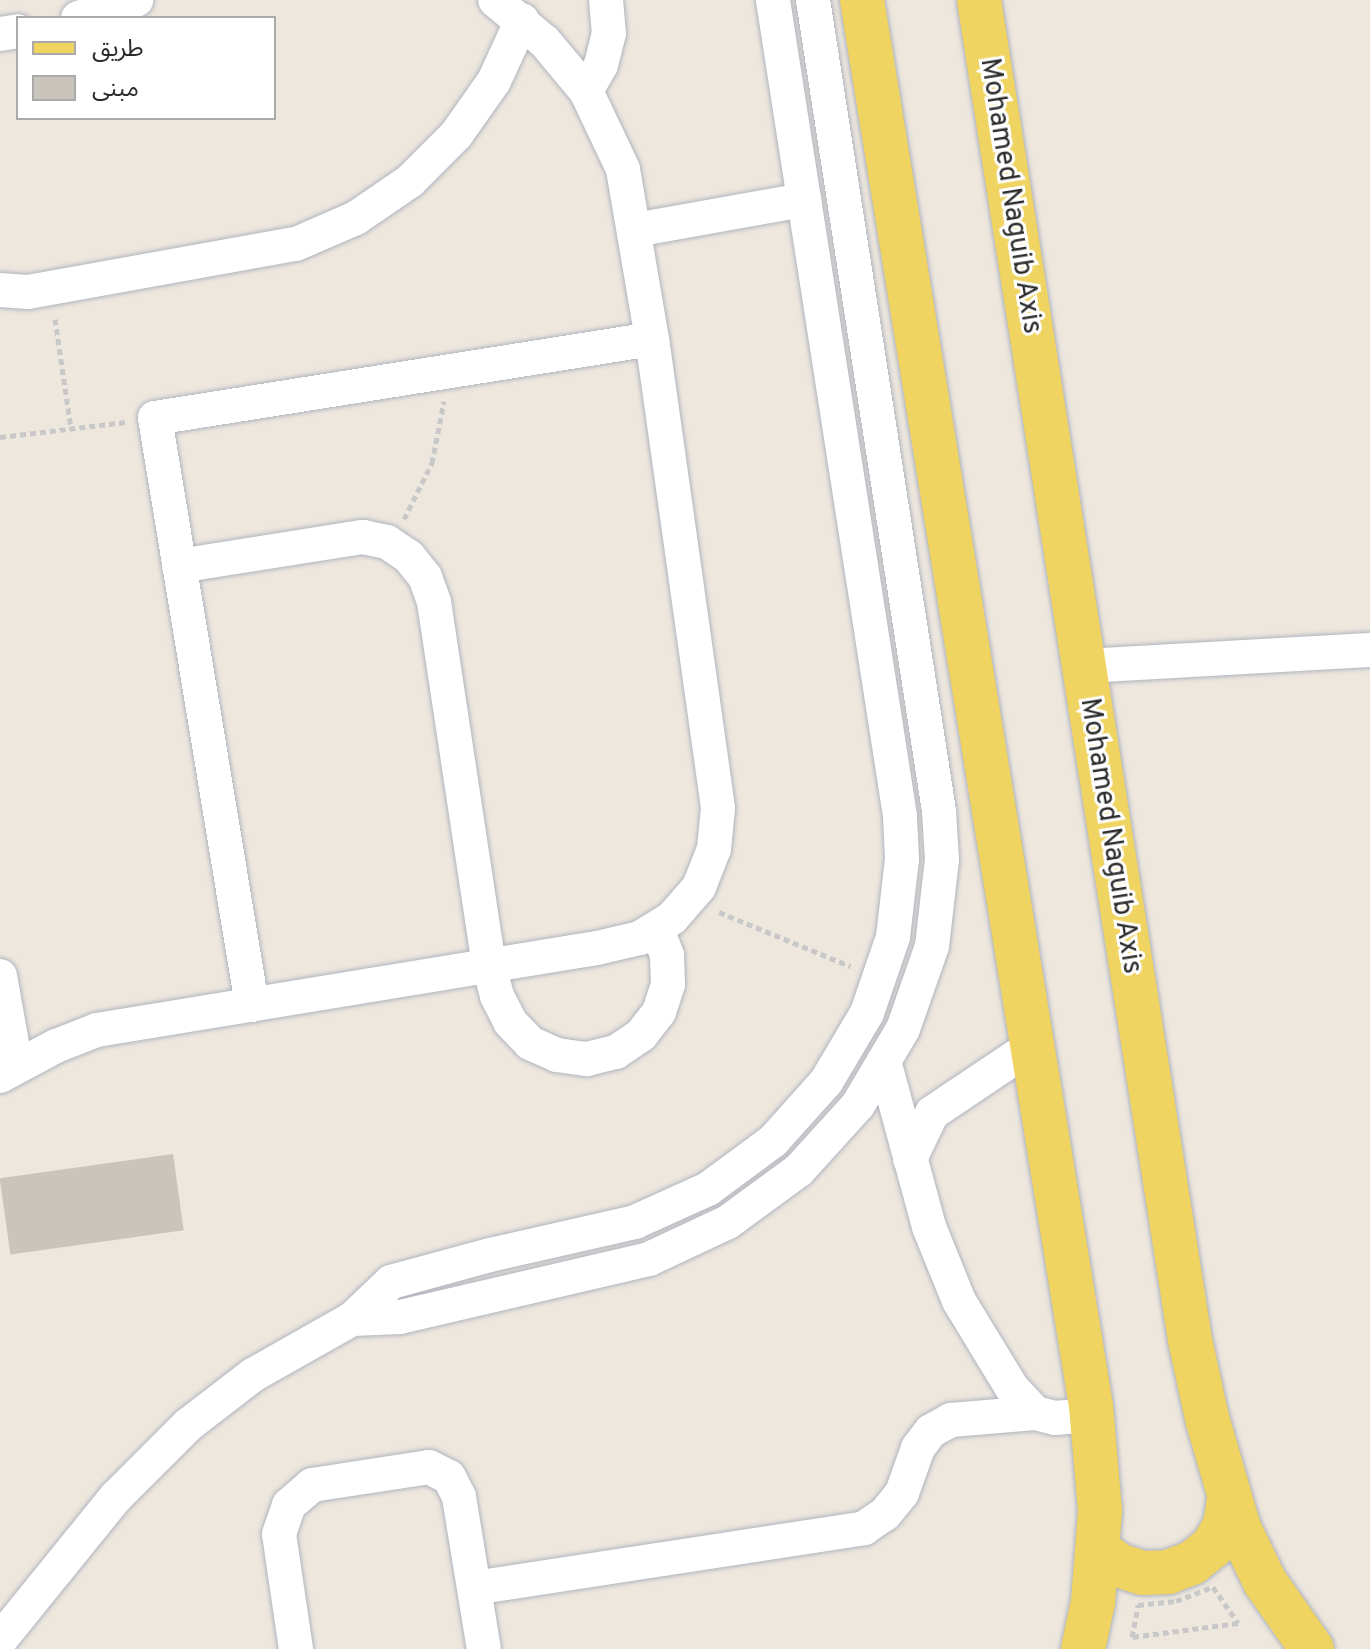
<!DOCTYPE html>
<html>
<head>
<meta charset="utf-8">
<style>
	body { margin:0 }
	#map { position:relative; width:1370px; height:1649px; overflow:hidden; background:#ede7de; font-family:Overpass,"Noto Sans Arabic",sans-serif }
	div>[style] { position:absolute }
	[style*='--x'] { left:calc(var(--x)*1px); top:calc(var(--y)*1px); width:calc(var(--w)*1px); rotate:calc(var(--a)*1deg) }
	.building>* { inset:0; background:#c9c5bc; transform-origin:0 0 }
	.path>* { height:5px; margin-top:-2.5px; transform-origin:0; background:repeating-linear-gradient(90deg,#c8c8c8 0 6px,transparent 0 10px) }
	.roads { filter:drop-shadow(0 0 2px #b1b4bf) drop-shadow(0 0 2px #b1b4bf) }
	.minor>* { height:34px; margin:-17px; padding:0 17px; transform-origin:17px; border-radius:17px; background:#fff }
	.major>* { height:44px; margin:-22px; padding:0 22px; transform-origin:22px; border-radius:22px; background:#efd461 }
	span { translate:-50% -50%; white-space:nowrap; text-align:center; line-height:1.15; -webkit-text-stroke:6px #fff; paint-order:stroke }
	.street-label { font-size:28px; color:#2b2b2b }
	.legend { position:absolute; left:16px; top:16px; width:260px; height:104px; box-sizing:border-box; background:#fff; border:2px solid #aaa; margin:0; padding:10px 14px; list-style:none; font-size:24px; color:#2b2b2b }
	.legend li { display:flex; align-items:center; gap:16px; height:40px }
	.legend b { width:40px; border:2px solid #aaa }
</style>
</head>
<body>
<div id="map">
	<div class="building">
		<div style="left:173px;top:1154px;width:77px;height:175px;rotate:82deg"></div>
	</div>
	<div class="path">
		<div style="--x:55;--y:319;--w:111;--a:81.7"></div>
		<div style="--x:0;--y:437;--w:127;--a:-6.8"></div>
		<div style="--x:404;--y:519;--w:63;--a:-63.4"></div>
		<div style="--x:432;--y:463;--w:63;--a:-79"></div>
		<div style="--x:719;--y:912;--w:142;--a:22.4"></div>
		<div style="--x:1213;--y:1587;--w:44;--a:55.2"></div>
		<div style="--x:1238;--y:1623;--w:107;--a:172.5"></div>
		<div style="--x:1132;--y:1637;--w:33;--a:-79"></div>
		<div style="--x:1138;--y:1605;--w:38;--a:-6"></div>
		<div style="--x:1176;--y:1601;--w:40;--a:-21"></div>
	</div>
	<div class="roads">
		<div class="minor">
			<div style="--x:78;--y:18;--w:61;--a:-17.2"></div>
			<div style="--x:0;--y:34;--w:18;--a:-9"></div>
			<div style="--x:586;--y:91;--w:30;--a:-60"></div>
			<div style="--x:601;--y:65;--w:32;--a:-76"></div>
			<div style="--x:609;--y:34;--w:34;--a:-95"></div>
			<div style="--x:635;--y:230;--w:172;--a:-10.1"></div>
			<div style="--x:0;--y:290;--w:28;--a:4"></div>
			<div style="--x:28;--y:292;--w:272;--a:-10.2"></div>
			<div style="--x:296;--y:244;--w:65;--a:-23.4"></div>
			<div style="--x:356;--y:218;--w:65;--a:-34.4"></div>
			<div style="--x:410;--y:181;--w:65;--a:-45"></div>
			<div style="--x:456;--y:135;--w:66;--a:-54.9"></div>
			<div style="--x:494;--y:81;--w:67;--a:-65.3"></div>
			<div style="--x:179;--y:566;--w:186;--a:-9"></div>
			<div style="--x:363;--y:537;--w:25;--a:12"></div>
			<div style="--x:387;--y:542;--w:27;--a:34"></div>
			<div style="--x:409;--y:557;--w:26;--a:51"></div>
			<div style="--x:425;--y:577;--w:27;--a:70"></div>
			<div style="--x:434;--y:602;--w:368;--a:81.4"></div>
			<div style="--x:489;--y:966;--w:31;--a:75"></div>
			<div style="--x:497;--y:996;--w:29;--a:63"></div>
			<div style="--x:510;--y:1022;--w:29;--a:46"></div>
			<div style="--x:530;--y:1043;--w:30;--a:24"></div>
			<div style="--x:557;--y:1055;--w:30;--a:8"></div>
			<div style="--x:587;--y:1059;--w:30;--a:-14"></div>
			<div style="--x:616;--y:1052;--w:30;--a:-34"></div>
			<div style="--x:641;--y:1035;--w:29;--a:-52"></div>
			<div style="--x:659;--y:1012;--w:29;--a:-72"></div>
			<div style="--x:668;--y:984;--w:29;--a:-92"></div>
			<div style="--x:667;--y:955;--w:28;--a:-111"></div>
			<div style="--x:1084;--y:666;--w:286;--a:-3.2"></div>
			<div style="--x:0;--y:976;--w:91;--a:79.9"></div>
			<div style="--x:252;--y:1005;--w:595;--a:-99.38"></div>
			<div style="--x:155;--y:418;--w:503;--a:-9.03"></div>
			<div style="--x:884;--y:1061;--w:172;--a:74.8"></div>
			<div style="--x:929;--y:1227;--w:80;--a:67.9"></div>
			<div style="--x:959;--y:1301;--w:102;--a:58.7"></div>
			<div style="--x:1012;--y:1388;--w:34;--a:47"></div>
			<div style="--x:1035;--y:1413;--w:21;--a:14"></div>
			<div style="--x:1055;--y:1418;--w:37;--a:-5"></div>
			<div style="--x:0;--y:1076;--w:64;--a:-28.2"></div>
			<div style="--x:56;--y:1046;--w:44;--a:-21.3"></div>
			<div style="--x:97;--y:1030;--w:507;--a:-9.31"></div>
			<div style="--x:597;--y:948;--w:44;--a:-13.1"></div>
			<div style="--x:640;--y:938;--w:38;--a:-32"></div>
			<div style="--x:672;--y:918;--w:41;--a:-48.9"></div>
			<div style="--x:699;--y:887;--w:41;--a:-68.5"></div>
			<div style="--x:714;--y:849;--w:41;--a:-84.4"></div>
			<div style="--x:718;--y:808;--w:474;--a:-98"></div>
			<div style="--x:652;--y:339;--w:172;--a:-99.7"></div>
			<div style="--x:623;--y:169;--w:86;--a:-115.4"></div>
			<div style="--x:586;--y:91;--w:64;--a:-129.9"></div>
			<div style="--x:545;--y:42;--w:65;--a:-140"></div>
			<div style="--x:910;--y:1159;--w:51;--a:-64.4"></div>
			<div style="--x:932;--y:1113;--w:120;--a:-33.8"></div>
			<div style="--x:352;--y:1319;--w:48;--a:-2.4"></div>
			<div style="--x:400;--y:1317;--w:256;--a:-13.1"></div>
			<div style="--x:649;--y:1259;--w:87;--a:-25.1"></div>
			<div style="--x:728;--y:1222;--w:88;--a:-36.2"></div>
			<div style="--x:799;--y:1170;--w:88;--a:-47.8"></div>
			<div style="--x:858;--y:1105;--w:88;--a:-59.4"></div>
			<div style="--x:903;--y:1029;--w:88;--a:-70.7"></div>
			<div style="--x:932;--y:946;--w:87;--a:-83.4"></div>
			<div style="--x:942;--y:860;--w:49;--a:-93.5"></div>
			<div style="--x:939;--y:811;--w:821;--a:-98.83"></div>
			<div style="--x:474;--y:1588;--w:395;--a:-8.7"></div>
			<div style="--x:864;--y:1528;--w:25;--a:-34"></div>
			<div style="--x:885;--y:1514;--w:27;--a:-51"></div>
			<div style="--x:902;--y:1493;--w:48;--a:-70.4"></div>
			<div style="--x:918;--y:1448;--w:21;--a:-53"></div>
			<div style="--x:931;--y:1431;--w:23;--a:-29"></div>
			<div style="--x:951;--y:1420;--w:84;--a:-4.8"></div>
			<div style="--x:0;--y:1640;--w:184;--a:-51"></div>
			<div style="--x:116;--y:1497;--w:102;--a:-45"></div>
			<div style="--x:188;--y:1425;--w:82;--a:-37.6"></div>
			<div style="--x:253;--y:1375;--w:114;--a:-29.5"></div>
			<div style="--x:352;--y:1319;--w:54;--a:-43.5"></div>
			<div style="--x:391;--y:1282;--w:103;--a:-15.3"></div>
			<div style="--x:490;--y:1255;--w:149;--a:-12.8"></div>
			<div style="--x:635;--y:1222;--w:80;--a:-24.3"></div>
			<div style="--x:708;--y:1189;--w:81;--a:-36.4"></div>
			<div style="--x:773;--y:1141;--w:79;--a:-48.1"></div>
			<div style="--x:826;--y:1082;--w:80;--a:-59.3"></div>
			<div style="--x:867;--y:1013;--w:80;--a:-71.1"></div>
			<div style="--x:893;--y:937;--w:79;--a:-83.4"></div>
			<div style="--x:902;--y:859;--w:43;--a:-92.7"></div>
			<div style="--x:900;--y:816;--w:826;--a:-98.85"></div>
			<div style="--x:296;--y:1649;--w:116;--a:-98.4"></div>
			<div style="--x:279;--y:1534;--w:31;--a:-71"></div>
			<div style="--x:289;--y:1505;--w:30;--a:-41"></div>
			<div style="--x:312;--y:1485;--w:118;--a:-8.7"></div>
			<div style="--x:429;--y:1467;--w:22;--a:27"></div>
			<div style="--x:449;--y:1477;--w:22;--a:63"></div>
			<div style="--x:459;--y:1497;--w:154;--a:80.7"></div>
		</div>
		<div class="major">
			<div style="--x:862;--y:0;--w:1425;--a:80.75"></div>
			<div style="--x:1091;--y:1406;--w:105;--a:85.1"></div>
			<div style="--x:1100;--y:1511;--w:91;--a:94.4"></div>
			<div style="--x:1093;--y:1602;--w:48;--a:102"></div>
			<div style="--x:979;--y:0;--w:1357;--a:81.05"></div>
			<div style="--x:1190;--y:1340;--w:80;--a:77.7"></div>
			<div style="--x:1207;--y:1418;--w:115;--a:73.8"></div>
			<div style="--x:1239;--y:1528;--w:60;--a:64.3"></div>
			<div style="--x:1265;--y:1582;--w:82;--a:55"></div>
			<div style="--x:1098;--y:1549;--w:26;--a:39"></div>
			<div style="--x:1118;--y:1565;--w:26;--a:18"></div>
			<div style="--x:1143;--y:1573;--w:25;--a:-2"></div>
			<div style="--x:1168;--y:1572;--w:26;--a:-21"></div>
			<div style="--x:1192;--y:1563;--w:26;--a:-39"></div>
			<div style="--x:1212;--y:1547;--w:26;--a:-59"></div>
			<div style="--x:1225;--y:1525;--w:26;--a:-81"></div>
		</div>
	</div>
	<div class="street-label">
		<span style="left:1010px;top:196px;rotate:81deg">Mohamed Naguib Axis</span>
		<span style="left:1110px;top:836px;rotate:81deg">Mohamed Naguib Axis</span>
	</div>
	<ul class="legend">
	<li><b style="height:10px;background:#efd461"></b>طريق</li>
	<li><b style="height:22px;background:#c9c5bc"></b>مبنى</li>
	</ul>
</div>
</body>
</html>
